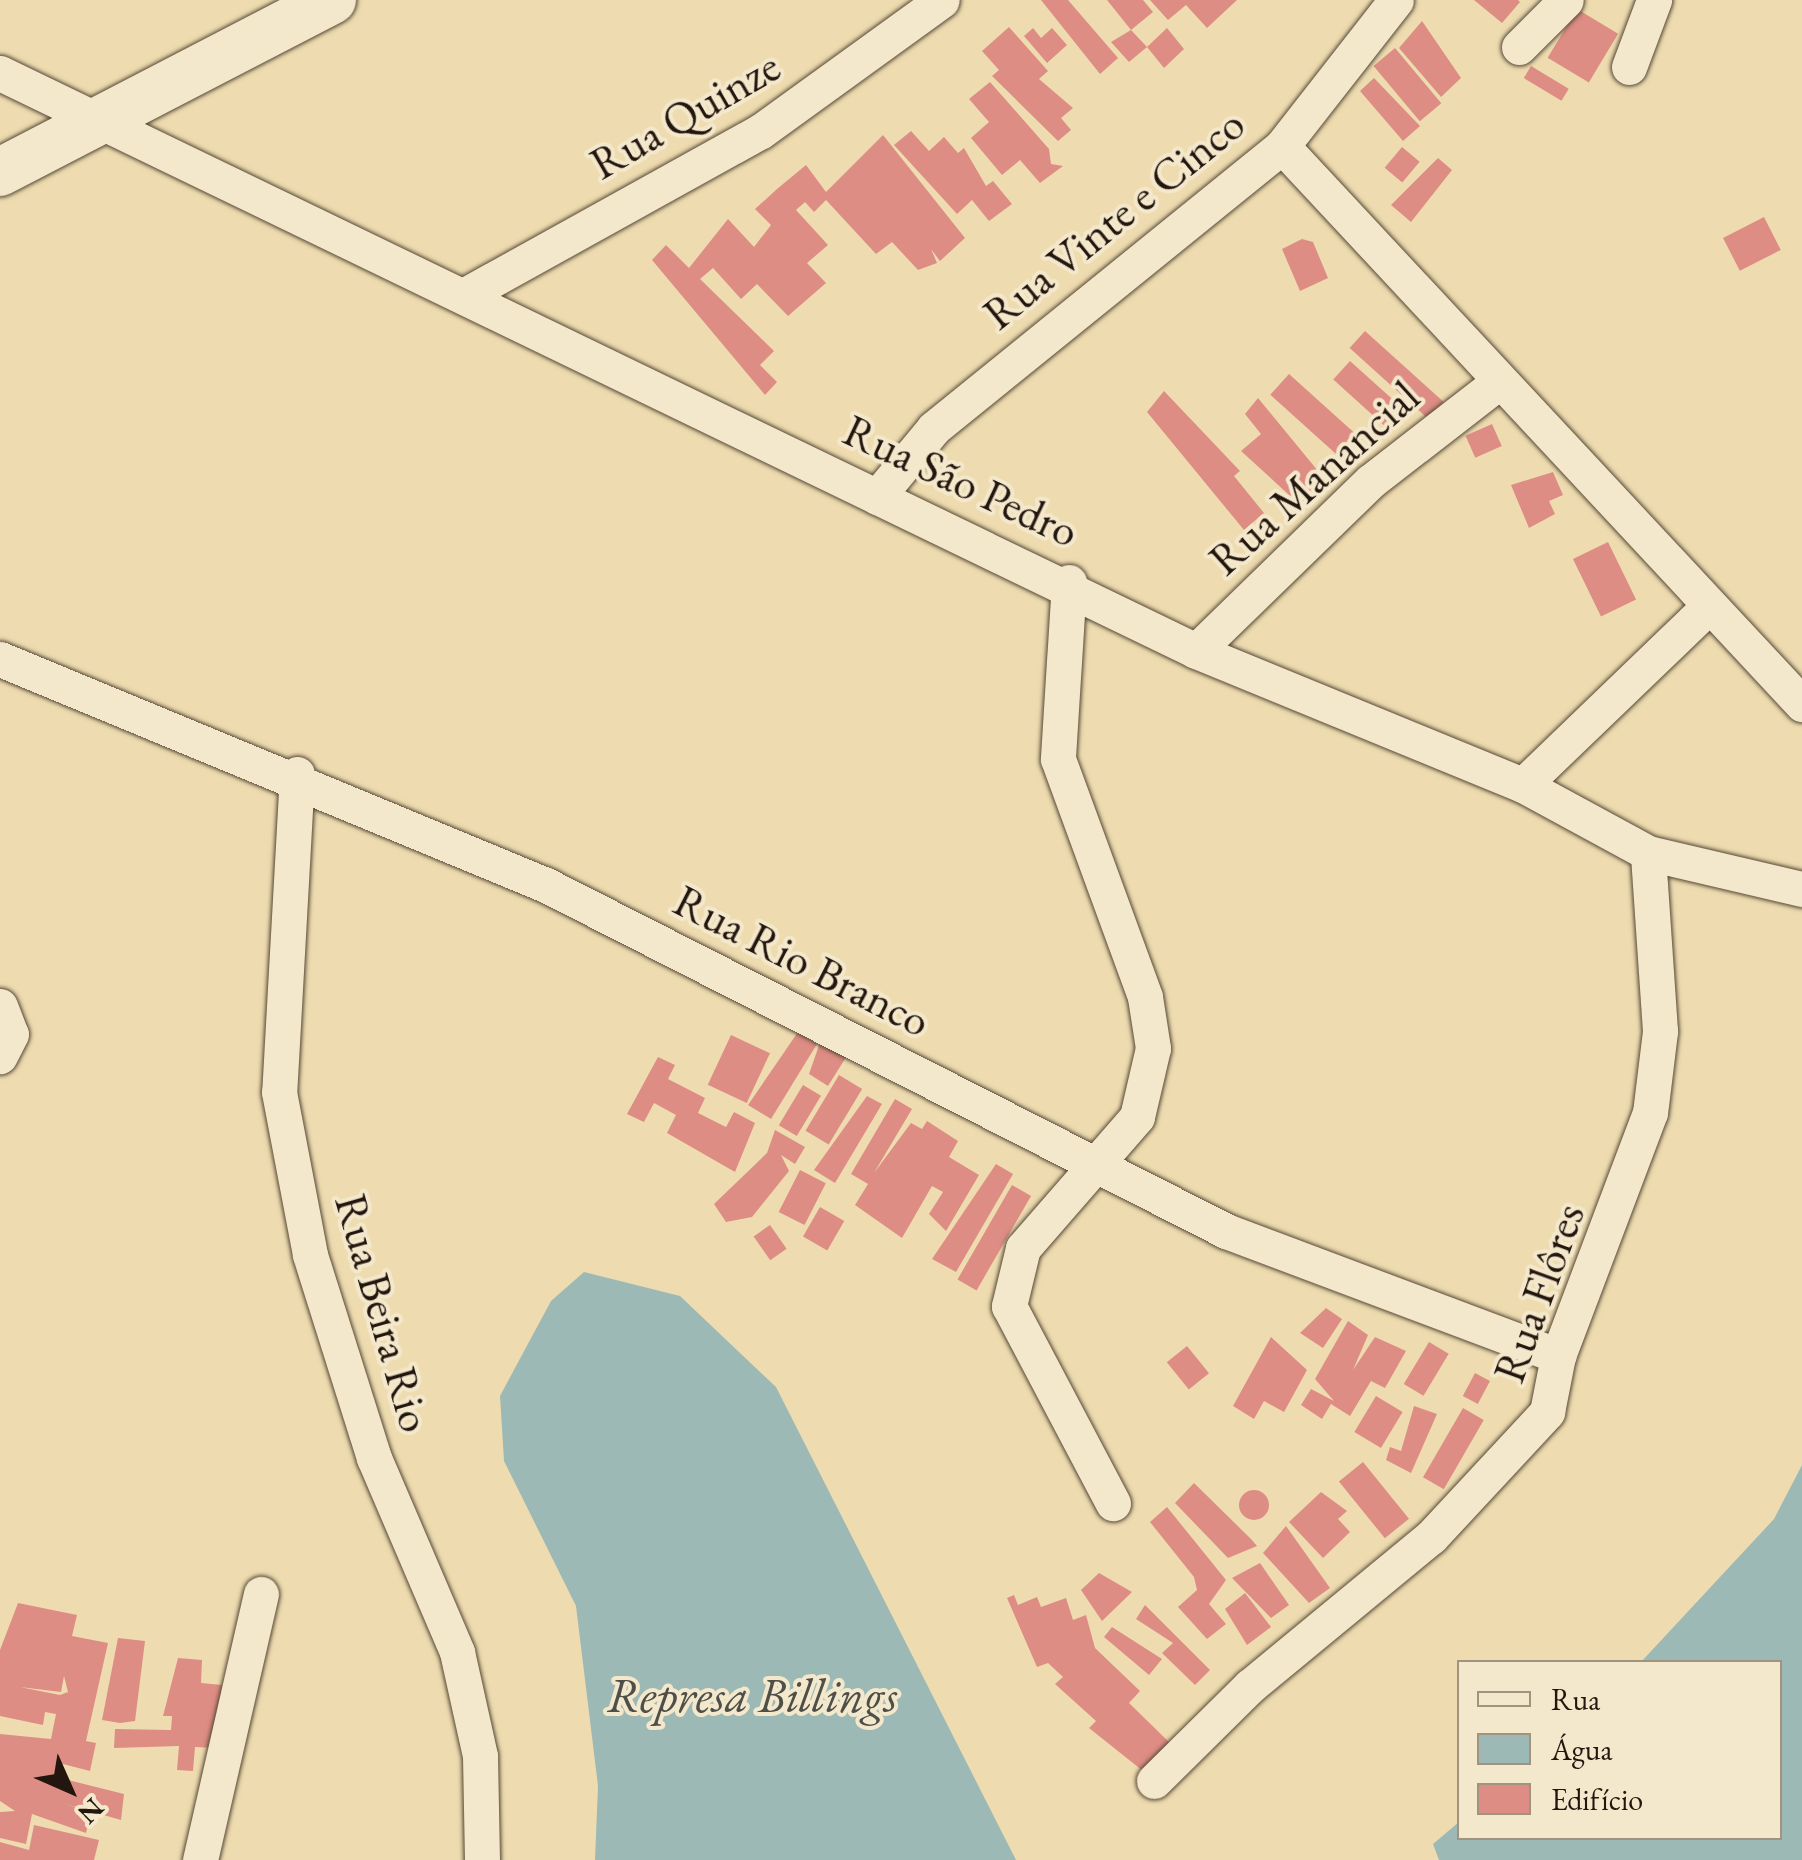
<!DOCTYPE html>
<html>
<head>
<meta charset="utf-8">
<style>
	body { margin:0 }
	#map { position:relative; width:1802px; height:1860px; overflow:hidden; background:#eedcb0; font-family:"EB Garamond",serif }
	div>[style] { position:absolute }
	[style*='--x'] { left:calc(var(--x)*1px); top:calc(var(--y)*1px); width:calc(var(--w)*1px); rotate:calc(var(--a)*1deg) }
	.water>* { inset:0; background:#9cb9b5 }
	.building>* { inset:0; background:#de8d84; transform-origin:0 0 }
	.round { border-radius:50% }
	.roads { filter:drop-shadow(0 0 2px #564836) drop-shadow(0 0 2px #564836) }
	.street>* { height:35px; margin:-17.5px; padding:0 17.5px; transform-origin:17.5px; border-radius:17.5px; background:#f4e8cc }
	.secondary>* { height:48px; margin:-24px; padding:0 24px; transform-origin:24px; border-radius:24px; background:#f4e8cc }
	span { translate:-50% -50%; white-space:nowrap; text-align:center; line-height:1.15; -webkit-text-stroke:8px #f4e8cc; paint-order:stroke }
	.street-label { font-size:45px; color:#23160e }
	.water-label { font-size:48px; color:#4d4f48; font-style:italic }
	.legend { position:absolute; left:1457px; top:1660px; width:325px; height:180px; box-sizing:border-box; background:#f4e8cc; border:2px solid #a09480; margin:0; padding:12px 18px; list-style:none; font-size:30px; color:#23160e }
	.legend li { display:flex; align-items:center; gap:20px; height:50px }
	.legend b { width:50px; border:2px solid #a09480 }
	.north { position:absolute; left:20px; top:1740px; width:100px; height:100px; -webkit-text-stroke:8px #f4e8cc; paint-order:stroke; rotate:135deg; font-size:28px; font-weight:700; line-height:40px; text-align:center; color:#23160e }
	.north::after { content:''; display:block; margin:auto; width:35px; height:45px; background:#23160e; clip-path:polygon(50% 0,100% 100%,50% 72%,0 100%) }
</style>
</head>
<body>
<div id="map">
	<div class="water">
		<div style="clip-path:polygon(584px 1272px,680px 1296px,776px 1387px,1016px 1860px,595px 1860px,598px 1786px,576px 1606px,504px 1461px,500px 1396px,551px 1301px)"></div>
		<div style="clip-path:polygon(1802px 1465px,1802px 1860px,1439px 1860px,1433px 1844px,1459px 1822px,1460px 1838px,1780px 1838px,1780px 1662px,1641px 1662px,1774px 1519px)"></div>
	</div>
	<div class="building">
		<div style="clip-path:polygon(1041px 0,1068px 0,1118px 58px,1100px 74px)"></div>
		<div style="clip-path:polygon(1107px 0,1143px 0,1153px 12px,1131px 30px)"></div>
		<div style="clip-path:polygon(1150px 0,1237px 0,1207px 28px,1186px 5px,1168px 20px)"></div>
		<div style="clip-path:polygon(1474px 0,1518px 0,1520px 2px,1502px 23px)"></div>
		<div style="left:1577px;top:9px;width:48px;height:57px;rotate:31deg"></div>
		<div style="clip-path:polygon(1422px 21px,1461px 78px,1441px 97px,1399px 48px)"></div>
		<div style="clip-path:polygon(1009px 27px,1048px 71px,1039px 79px,1073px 108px,1061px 118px,1071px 130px,1058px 141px,992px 76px,999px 70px,982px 51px)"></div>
		<div style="clip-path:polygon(1033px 28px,1041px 38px,1052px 28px,1067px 45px,1047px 63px,1024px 36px)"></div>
		<div style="clip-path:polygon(1167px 28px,1184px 49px,1164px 68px,1147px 47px)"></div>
		<div style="clip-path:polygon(1131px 30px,1147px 47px,1129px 62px,1111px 42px)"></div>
		<div style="left:1395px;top:48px;width:72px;height:28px;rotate:50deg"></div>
		<div style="left:1531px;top:66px;width:44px;height:14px;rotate:31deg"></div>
		<div style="clip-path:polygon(1374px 78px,1420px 126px,1403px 141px,1360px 91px)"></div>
		<div style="clip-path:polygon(990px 82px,1049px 149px,1051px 164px,1063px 166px,1040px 183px,1020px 160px,1002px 175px,971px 138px,989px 122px,969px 99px)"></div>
		<div style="clip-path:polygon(911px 131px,929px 151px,944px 137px,958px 153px,964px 148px,986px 186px,993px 181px,1012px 204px,989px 221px,972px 200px,957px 214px,894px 145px)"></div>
		<div style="clip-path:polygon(883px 135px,965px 238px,940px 261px,931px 249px,937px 263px,918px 270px,892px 242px,876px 254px,826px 200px,814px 212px,805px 202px,796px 210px,828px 245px,807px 263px,826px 283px,788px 316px,757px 284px,741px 299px,713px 268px,700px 279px,774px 351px,760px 365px,777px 382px,765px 395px,652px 260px,666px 245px,689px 268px,728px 219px,754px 247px,771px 225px,755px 209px,777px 189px,806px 165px,826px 192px)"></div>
		<div style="left:1402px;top:147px;width:23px;height:27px;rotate:40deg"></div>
		<div style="clip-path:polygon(1438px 158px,1452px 170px,1411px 222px,1391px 205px)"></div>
		<div style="left:1764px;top:217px;width:37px;height:46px;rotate:63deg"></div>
		<div style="clip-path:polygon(1302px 239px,1313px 242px,1328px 278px,1300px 291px,1282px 249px)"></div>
		<div style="left:1365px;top:331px;width:106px;height:23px;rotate:42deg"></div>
		<div style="left:1350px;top:361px;width:76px;height:25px;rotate:42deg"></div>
		<div style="left:1289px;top:374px;width:99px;height:28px;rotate:42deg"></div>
		<div style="clip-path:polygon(1164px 391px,1240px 471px,1234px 476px,1264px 513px,1244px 530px,1147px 412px)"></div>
		<div style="clip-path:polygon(1258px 398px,1327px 482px,1300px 505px,1241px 451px,1261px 434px,1245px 414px)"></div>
		<div style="left:1492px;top:424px;width:24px;height:29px;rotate:66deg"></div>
		<div style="clip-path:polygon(1553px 472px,1563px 495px,1549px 501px,1555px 514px,1529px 528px,1511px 485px)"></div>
		<div style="left:1608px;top:542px;width:64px;height:39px;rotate:64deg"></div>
		<div style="clip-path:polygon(798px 1032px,817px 1044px,771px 1119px,748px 1105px)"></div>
		<div style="clip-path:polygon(823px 1034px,850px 1051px,828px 1086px,809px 1074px)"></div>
		<div style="left:731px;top:1035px;width:43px;height:55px;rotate:25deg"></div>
		<div style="clip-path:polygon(658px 1057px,675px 1065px,668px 1079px,705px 1098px,698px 1113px,726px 1127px,734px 1112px,755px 1123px,735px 1172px,667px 1133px,676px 1115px,654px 1103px,644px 1122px,627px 1114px)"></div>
		<div style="left:839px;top:1075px;width:27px;height:65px;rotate:31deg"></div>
		<div style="left:803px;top:1085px;width:21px;height:47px;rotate:31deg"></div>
		<div style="clip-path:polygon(867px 1096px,882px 1104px,835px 1183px,814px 1170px)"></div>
		<div style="clip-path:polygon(895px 1099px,912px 1109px,874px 1173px,911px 1123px,922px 1129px,927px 1121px,958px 1141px,949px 1157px,979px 1175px,946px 1231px,929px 1214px,943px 1192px,932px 1186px,902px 1238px,855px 1205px,868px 1184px,851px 1174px)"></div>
		<div style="clip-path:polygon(775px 1130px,805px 1147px,795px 1164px,781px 1155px,789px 1171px,752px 1217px,726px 1222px,714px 1204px,767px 1153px)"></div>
		<div style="clip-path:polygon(996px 1164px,1013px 1174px,956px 1272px,932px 1259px)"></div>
		<div style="left:800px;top:1170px;width:29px;height:47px;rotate:27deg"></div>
		<div style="left:1012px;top:1185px;width:22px;height:109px;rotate:30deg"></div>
		<div style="left:820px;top:1207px;width:28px;height:34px;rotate:30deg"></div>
		<div style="left:770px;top:1225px;width:29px;height:20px;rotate:55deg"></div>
		<div style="clip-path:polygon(1326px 1308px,1342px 1319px,1323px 1348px,1300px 1333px)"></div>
		<div style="clip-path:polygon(1348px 1321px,1368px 1335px,1353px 1370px,1375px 1337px,1406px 1351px,1385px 1388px,1371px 1381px,1350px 1416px,1331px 1404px,1322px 1419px,1301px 1405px,1311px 1389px,1334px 1401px,1315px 1379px)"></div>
		<div style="clip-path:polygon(1271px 1337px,1307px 1370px,1284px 1412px,1264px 1401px,1254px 1419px,1233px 1406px)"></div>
		<div style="left:1429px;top:1342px;width:23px;height:49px;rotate:31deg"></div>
		<div style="left:1187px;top:1346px;width:35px;height:26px;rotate:51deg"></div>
		<div style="left:1475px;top:1373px;width:17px;height:26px;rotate:28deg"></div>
		<div style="left:1376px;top:1396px;width:31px;height:42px;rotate:31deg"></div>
		<div style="clip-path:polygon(1414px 1406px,1437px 1414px,1411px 1473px,1386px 1460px,1390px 1447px,1401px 1451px)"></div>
		<div style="left:1463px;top:1408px;width:24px;height:80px;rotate:30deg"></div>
		<div style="left:1363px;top:1462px;width:73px;height:31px;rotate:51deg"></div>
		<div style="clip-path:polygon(1194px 1483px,1251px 1539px,1257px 1546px,1228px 1558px,1175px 1503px)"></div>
		<div class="round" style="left:1239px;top:1490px;width:30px;height:30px"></div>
		<div style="clip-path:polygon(1321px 1492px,1347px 1511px,1338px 1519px,1350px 1532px,1323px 1558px,1289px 1522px)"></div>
		<div style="clip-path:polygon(1167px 1507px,1226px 1580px,1209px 1604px,1226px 1624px,1207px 1639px,1178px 1607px,1197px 1590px,1194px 1577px,1150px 1522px)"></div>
		<div style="clip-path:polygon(1286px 1526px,1330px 1588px,1309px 1603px,1263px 1553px)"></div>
		<div style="clip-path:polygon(1260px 1563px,1289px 1605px,1271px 1618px,1232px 1578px)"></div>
		<div style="clip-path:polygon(1099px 1573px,1132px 1592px,1102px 1621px,1081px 1590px)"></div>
		<div style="clip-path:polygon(1245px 1593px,1271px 1627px,1247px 1645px,1225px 1609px)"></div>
		<div style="clip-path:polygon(1014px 1595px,1018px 1605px,1037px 1597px,1041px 1607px,1066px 1598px,1073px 1620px,1086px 1615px,1095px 1648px,1140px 1691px,1129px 1703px,1170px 1743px,1143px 1771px,1089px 1728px,1096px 1721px,1055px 1684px,1063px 1677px,1048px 1663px,1037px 1667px,1007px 1598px)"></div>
		<div style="clip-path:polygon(evenodd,18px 1603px,77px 1615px,72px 1636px,108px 1643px,86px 1741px,96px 1743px,90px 1771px,59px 1763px,56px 1777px,124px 1794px,121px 1820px,62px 1803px,91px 1812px,86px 1833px,32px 1814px,26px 1844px,0 1838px,0 1812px,15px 1811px,0 1801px,0 1734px,51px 1739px,56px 1714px,45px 1712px,43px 1725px,0 1716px,0 1650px,18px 1603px,64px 1676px,68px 1692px,60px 1695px,20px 1687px,61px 1692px,64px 1676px)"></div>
		<div style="clip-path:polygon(1145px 1605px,1210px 1670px,1195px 1685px,1162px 1653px,1173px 1643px,1136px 1619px)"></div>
		<div style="clip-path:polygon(1112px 1627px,1162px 1659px,1149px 1675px,1104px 1637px)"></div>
		<div style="clip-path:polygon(118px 1638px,145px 1641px,135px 1721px,120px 1723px,102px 1720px)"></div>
		<div style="clip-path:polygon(178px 1658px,202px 1660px,201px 1683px,222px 1685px,217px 1748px,195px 1747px,193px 1771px,177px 1770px,179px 1746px,114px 1748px,115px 1729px,171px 1730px,172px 1716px,163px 1716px)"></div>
		<div style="clip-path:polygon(34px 1825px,99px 1840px,94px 1860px,0 1860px,0 1842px,29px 1850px)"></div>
	</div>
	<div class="roads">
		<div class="street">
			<div style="--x:1519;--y:47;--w:66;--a:-45"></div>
			<div style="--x:1629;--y:67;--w:72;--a:-69.5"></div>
			<div style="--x:0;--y:73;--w:1328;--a:25.79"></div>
			<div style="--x:1196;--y:651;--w:353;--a:22.3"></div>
			<div style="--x:1523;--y:785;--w:142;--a:28.5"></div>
			<div style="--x:1648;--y:853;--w:158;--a:13.2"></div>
			<div style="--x:1282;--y:146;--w:763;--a:47.02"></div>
			<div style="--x:465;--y:295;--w:338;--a:-29"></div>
			<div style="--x:761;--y:131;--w:223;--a:-35.9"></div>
			<div style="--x:877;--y:497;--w:89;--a:-50.4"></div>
			<div style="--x:934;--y:428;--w:448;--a:-39"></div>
			<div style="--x:1282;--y:146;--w:185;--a:-52"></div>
			<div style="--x:1069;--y:582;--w:177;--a:93.6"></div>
			<div style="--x:1058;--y:759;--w:253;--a:69.9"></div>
			<div style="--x:1145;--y:997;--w:52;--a:81.1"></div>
			<div style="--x:1153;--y:1048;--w:71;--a:103.1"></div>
			<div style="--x:1137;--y:1117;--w:174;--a:131"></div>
			<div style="--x:1023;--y:1248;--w:60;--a:103.6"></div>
			<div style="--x:1009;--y:1306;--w:223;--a:62.2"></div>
			<div style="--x:1196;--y:651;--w:244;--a:-44.2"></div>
			<div style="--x:1371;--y:481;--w:163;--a:-37.8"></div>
			<div style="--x:0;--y:659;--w:591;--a:22.49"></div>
			<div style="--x:546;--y:885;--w:763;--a:26.97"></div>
			<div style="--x:1226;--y:1231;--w:355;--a:20.6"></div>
			<div style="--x:297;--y:774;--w:319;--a:93.2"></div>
			<div style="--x:279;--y:1092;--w:166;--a:79.2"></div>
			<div style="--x:310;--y:1255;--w:213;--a:72.5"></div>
			<div style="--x:374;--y:1458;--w:211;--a:66.8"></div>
			<div style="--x:457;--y:1652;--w:107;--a:77.5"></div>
			<div style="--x:480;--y:1756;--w:104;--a:88.9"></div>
			<div style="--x:1523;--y:785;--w:252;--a:-43.9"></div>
			<div style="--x:0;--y:1006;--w:30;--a:69"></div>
			<div style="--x:11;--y:1034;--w:25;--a:117"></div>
			<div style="--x:1154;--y:1781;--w:135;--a:-44.7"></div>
			<div style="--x:1250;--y:1686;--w:234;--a:-39.5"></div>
			<div style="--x:1431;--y:1537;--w:171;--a:-47.1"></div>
			<div style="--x:1547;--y:1412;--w:57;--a:-78.9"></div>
			<div style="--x:1558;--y:1356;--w:260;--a:-69.3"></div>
			<div style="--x:1650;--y:1113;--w:83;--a:-83"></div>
			<div style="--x:1660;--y:1031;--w:178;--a:-93.9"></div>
			<div style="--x:200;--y:1860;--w:273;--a:-77.1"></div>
		</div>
		<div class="secondary">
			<div style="--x:0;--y:172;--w:374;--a:-27.4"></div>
		</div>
	</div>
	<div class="street-label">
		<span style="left:685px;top:115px;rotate:-30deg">Rua Quinze</span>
		<span style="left:1114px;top:219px;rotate:-39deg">Rua Vinte e Cinco</span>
		<span style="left:1314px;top:478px;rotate:-42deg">Rua Manancial</span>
		<span style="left:961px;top:481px;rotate:25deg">Rua São Pedro</span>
		<span style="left:802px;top:961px;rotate:27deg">Rua Rio Branco</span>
		<span style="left:1539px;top:1293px;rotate:-70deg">Rua Flôres</span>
		<span style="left:383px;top:1313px;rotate:74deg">Rua Beira Rio</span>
	</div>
	<div class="water-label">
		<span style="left:752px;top:1696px">Represa Billings</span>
	</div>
	<ul class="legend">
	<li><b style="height:12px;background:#f4e8cc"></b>Rua</li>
	<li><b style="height:28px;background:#9cb9b5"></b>Água</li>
	<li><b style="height:28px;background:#de8d84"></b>Edifício</li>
	</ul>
	<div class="north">N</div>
</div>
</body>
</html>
